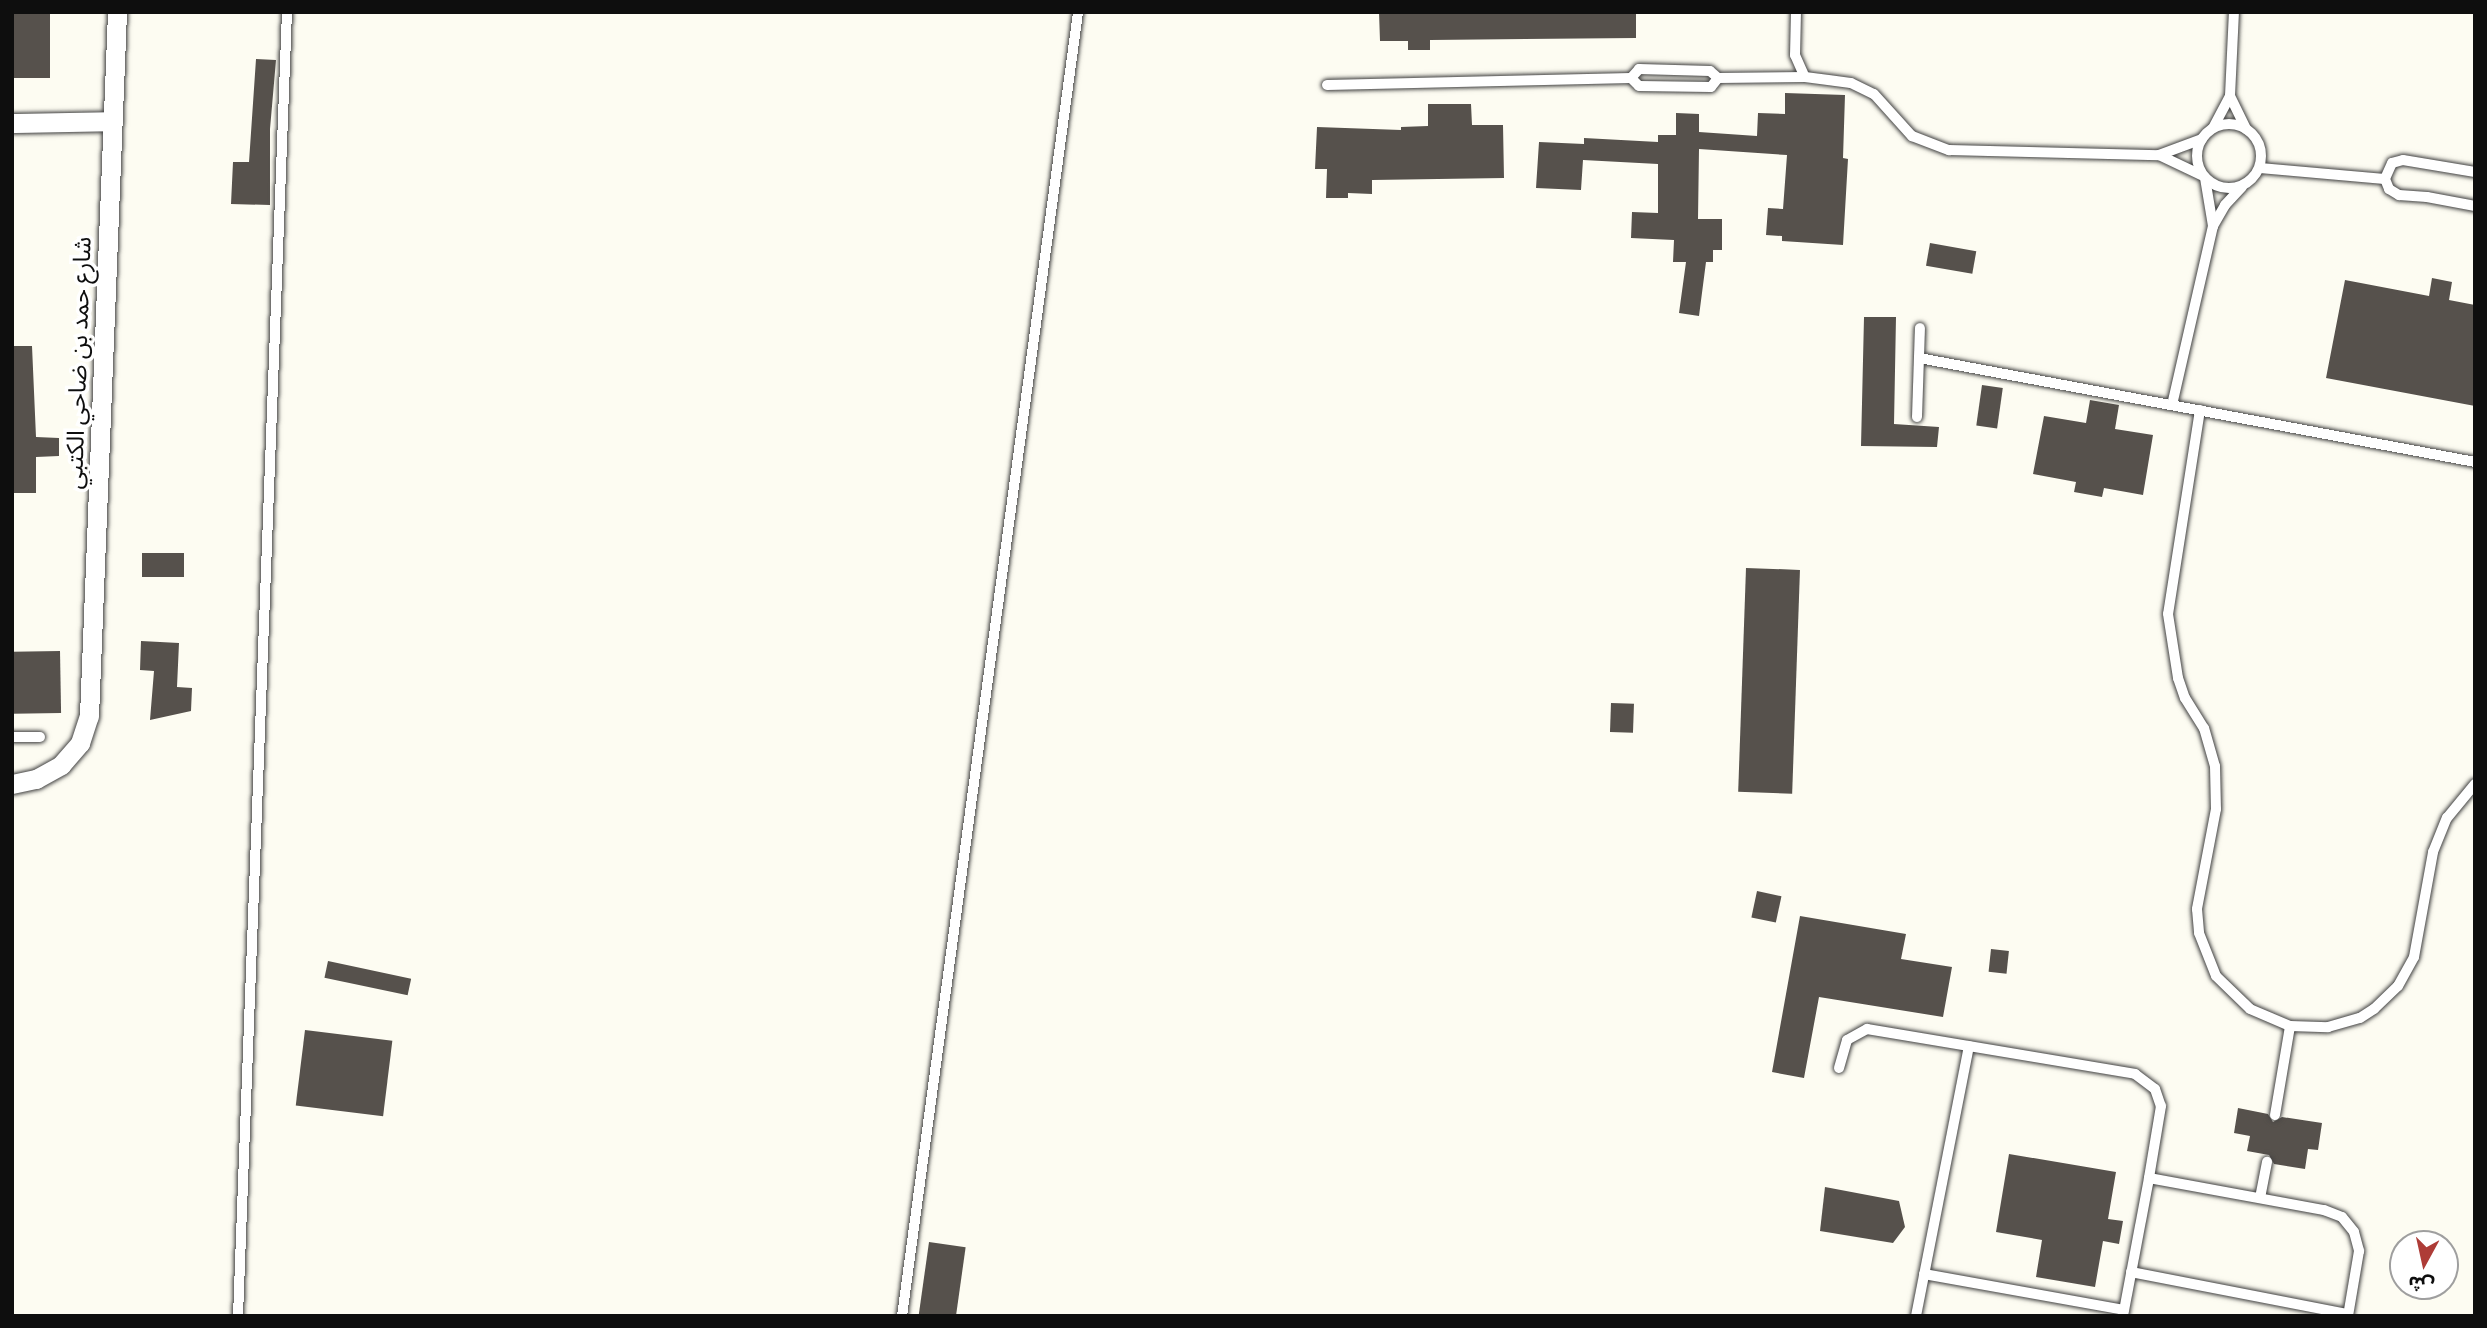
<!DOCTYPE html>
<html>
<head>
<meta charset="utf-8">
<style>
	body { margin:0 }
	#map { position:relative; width:2487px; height:1328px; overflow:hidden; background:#fdfcf2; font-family:"Zilla Slab","Noto Sans Arabic",serif }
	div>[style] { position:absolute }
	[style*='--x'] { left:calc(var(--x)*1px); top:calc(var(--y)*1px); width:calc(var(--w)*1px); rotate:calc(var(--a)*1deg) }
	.building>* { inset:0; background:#56514c; transform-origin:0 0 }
	.roads { filter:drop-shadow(0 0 2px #414141) drop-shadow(0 0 2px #414141) }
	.lane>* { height:10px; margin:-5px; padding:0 5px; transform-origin:5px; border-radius:5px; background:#fff }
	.lane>.ring { margin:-5px; padding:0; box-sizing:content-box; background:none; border:10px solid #fff; border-radius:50% }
	.street>* { height:19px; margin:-9.5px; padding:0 9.5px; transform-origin:9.5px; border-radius:9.5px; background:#fff }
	span { translate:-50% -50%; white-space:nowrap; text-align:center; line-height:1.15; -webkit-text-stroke:7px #fff; paint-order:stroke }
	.street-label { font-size:24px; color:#0e0e0e }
	.frame { position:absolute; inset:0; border:14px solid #0e0e0e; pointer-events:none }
	.north { position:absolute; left:2389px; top:1230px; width:70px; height:70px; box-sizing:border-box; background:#fff; border:2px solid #9f9f9f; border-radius:50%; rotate:188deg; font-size:19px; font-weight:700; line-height:28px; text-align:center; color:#0e0e0e }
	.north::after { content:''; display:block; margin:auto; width:24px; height:32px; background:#ae3c37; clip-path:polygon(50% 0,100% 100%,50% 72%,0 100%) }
</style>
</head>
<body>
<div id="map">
	<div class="building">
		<div style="left:12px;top:12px;width:38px;height:66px"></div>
		<div style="clip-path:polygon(1379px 12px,1636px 12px,1636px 38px,1430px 40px,1430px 50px,1408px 50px,1408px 41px,1380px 41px)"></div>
		<div style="clip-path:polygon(256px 59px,276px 60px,270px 129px,270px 205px,231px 204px,233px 162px,249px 162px)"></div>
		<div style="clip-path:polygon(1785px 93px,1845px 95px,1843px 158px,1848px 159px,1843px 245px,1782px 241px,1782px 236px,1766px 235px,1768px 208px,1783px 209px,1787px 155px,1699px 149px,1698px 219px,1722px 219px,1722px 250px,1713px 250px,1713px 262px,1706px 262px,1699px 316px,1679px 313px,1686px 262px,1673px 262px,1674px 240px,1631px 238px,1632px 212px,1658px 213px,1658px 164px,1583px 160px,1581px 190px,1536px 188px,1539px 142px,1584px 144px,1584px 138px,1658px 142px,1658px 135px,1676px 135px,1676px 113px,1699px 114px,1699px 132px,1757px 136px,1758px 113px,1785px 114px)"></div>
		<div style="clip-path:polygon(1428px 104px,1471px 104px,1472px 125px,1503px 125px,1504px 178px,1372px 180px,1372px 194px,1348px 193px,1348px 198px,1326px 198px,1327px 169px,1315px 169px,1317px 127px,1401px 130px,1401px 127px,1428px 126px)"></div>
		<div style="left:1930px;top:243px;width:47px;height:23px;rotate:10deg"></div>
		<div style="clip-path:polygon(2432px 278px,2452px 282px,2449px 300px,2475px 305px,2475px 406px,2326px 378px,2345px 280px,2429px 296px)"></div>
		<div style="clip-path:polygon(1864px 317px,1896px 317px,1894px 424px,1939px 427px,1937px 447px,1861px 446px)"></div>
		<div style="clip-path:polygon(12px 346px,32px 346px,36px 437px,59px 438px,59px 456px,36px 457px,36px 493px,12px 493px)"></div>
		<div style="left:1982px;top:385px;width:21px;height:41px;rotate:8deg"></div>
		<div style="clip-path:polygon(2090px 400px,2119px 405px,2115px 429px,2153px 435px,2143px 495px,2104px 488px,2102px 497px,2074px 492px,2076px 482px,2033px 474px,2044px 416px,2086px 423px)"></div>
		<div style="left:142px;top:553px;width:42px;height:24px"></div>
		<div style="left:1746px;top:568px;width:54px;height:224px;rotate:2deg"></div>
		<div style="clip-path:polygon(141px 641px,179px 643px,177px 687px,192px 688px,191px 711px,150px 720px,154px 671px,140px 670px)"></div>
		<div style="left:60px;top:651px;width:62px;height:48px;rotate:89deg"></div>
		<div style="left:1611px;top:703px;width:23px;height:29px;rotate:2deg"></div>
		<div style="left:1757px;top:891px;width:25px;height:27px;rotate:12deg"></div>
		<div style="clip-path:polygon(1800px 916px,1906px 934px,1901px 959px,1952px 967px,1943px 1017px,1819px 997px,1804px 1078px,1772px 1072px)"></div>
		<div style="left:1991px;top:949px;width:18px;height:23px;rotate:6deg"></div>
		<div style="left:328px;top:961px;width:85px;height:17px;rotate:12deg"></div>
		<div style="left:305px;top:1030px;width:88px;height:76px;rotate:7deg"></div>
		<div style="clip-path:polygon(2238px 1108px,2268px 1114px,2273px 1122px,2282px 1117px,2322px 1123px,2318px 1150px,2308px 1149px,2305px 1169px,2274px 1164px,2269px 1155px,2247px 1151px,2250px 1136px,2234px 1133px)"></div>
		<div style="clip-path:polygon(2009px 1154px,2116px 1172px,2108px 1219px,2123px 1221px,2119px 1244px,2103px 1241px,2095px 1287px,2036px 1277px,2042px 1240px,1996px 1232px)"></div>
		<div style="clip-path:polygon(1825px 1187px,1899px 1201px,1905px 1227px,1893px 1243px,1820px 1231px)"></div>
		<div style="left:929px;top:1242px;width:37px;height:75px;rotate:8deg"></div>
	</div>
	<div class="roads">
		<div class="lane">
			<div style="--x:1796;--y:12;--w:43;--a:91.3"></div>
			<div style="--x:1795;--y:55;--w:24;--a:66"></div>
			<div style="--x:1631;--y:78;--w:11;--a:45"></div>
			<div style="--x:1639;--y:86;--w:72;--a:0.8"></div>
			<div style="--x:1711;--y:87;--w:11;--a:-52"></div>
			<div style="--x:1327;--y:85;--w:304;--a:-1.3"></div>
			<div style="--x:1631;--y:78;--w:12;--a:-48"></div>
			<div style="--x:1639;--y:69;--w:71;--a:1.6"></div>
			<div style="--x:1710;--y:71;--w:11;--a:41"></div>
			<div style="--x:1718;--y:78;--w:87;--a:-0.7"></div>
			<div style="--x:1805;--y:77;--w:46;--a:7.4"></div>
			<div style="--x:1851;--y:83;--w:25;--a:26"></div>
			<div style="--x:1874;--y:94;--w:57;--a:47.9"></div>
			<div style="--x:1912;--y:136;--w:40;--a:21"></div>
			<div style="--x:1949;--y:150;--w:210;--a:1.4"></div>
			<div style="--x:2159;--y:155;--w:46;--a:-20.4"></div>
			<div style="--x:2230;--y:96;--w:37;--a:64"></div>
			<div class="ring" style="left:2197px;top:124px;width:54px;height:54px"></div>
			<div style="--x:2213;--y:128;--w:36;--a:-62"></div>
			<div style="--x:2230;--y:96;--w:84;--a:-87.3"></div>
			<div style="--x:2159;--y:155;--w:49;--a:25.5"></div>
			<div style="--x:2260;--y:168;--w:125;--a:5"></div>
			<div style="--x:2475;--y:172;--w:73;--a:-170.5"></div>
			<div style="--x:2403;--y:160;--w:11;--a:165"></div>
			<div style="--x:2392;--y:163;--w:17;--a:114"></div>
			<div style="--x:2385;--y:179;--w:11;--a:68"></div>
			<div style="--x:2389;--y:189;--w:12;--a:31"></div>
			<div style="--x:2399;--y:195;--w:28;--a:4"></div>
			<div style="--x:2427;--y:197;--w:49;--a:10.6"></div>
			<div style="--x:2205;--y:178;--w:49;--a:80.5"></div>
			<div style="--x:1919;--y:358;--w:566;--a:10.59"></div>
			<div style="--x:2172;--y:405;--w:184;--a:-77.1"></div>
			<div style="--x:2213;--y:226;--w:24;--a:-60"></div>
			<div style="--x:2225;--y:205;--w:25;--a:-47"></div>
			<div style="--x:2200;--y:410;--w:206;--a:98.9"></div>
			<div style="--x:2168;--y:614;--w:65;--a:81.1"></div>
			<div style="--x:2178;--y:678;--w:21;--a:71"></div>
			<div style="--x:2185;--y:698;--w:36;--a:58"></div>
			<div style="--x:2204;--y:728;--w:40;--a:74"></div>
			<div style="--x:2215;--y:766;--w:43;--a:88.7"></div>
			<div style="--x:2216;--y:809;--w:102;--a:100.8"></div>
			<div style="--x:2197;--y:909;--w:24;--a:85"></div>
			<div style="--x:2199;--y:933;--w:46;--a:68.4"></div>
			<div style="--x:2216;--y:976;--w:47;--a:44.1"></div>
			<div style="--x:2250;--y:1009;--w:43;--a:23"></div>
			<div style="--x:2290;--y:1026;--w:38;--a:2"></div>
			<div style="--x:2328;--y:1027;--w:33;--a:-16"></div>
			<div style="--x:2360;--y:1018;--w:17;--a:-33"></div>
			<div style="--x:2374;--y:1009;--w:33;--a:-44"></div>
			<div style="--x:2398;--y:986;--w:33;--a:-61"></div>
			<div style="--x:2414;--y:957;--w:107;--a:-79.7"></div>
			<div style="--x:2433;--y:852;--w:37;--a:-68"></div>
			<div style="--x:2447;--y:818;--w:44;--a:-50.5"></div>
			<div style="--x:1917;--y:417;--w:89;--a:-88.1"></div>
			<div style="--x:12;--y:737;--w:28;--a:0"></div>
			<div style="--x:1839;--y:1068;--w:29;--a:-74"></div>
			<div style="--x:1847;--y:1040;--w:23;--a:-29"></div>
			<div style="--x:1867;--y:1029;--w:272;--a:9.5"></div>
			<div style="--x:2135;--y:1074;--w:25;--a:37"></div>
			<div style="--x:2155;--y:1089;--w:18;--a:71"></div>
			<div style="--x:2161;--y:1106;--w:73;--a:99.5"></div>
			<div style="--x:2275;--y:1115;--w:90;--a:-80.4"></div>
			<div style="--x:2260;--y:1198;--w:37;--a:-79"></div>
			<div style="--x:2131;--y:1272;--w:221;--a:11"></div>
			<div style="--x:1924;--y:1274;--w:203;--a:10.2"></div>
			<div style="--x:238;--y:1316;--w:1305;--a:-87.85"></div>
			<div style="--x:902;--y:1316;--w:1316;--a:-82.31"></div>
			<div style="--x:1916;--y:1316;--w:275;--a:-78.9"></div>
			<div style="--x:2123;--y:1316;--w:140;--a:-79.3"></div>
			<div style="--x:2149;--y:1178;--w:178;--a:10.4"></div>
			<div style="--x:2324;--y:1210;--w:19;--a:21"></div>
			<div style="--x:2342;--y:1217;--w:19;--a:51"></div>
			<div style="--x:2354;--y:1232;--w:20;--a:75"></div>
			<div style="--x:2359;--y:1251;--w:66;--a:99.6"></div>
		</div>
		<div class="street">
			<div style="--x:12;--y:123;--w:100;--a:-1.1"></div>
			<div style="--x:12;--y:784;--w:25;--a:-12"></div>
			<div style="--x:36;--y:779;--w:29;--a:-29"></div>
			<div style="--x:61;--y:765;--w:29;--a:-49"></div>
			<div style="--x:80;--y:743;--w:28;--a:-72"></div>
			<div style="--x:89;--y:716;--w:705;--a:-87.72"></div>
		</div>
	</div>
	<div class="street-label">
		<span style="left:78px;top:363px;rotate:-88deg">شارع حمد بن ضاحي الكتبي</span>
	</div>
	<div class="frame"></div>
	<div class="north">ش</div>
</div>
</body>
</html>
